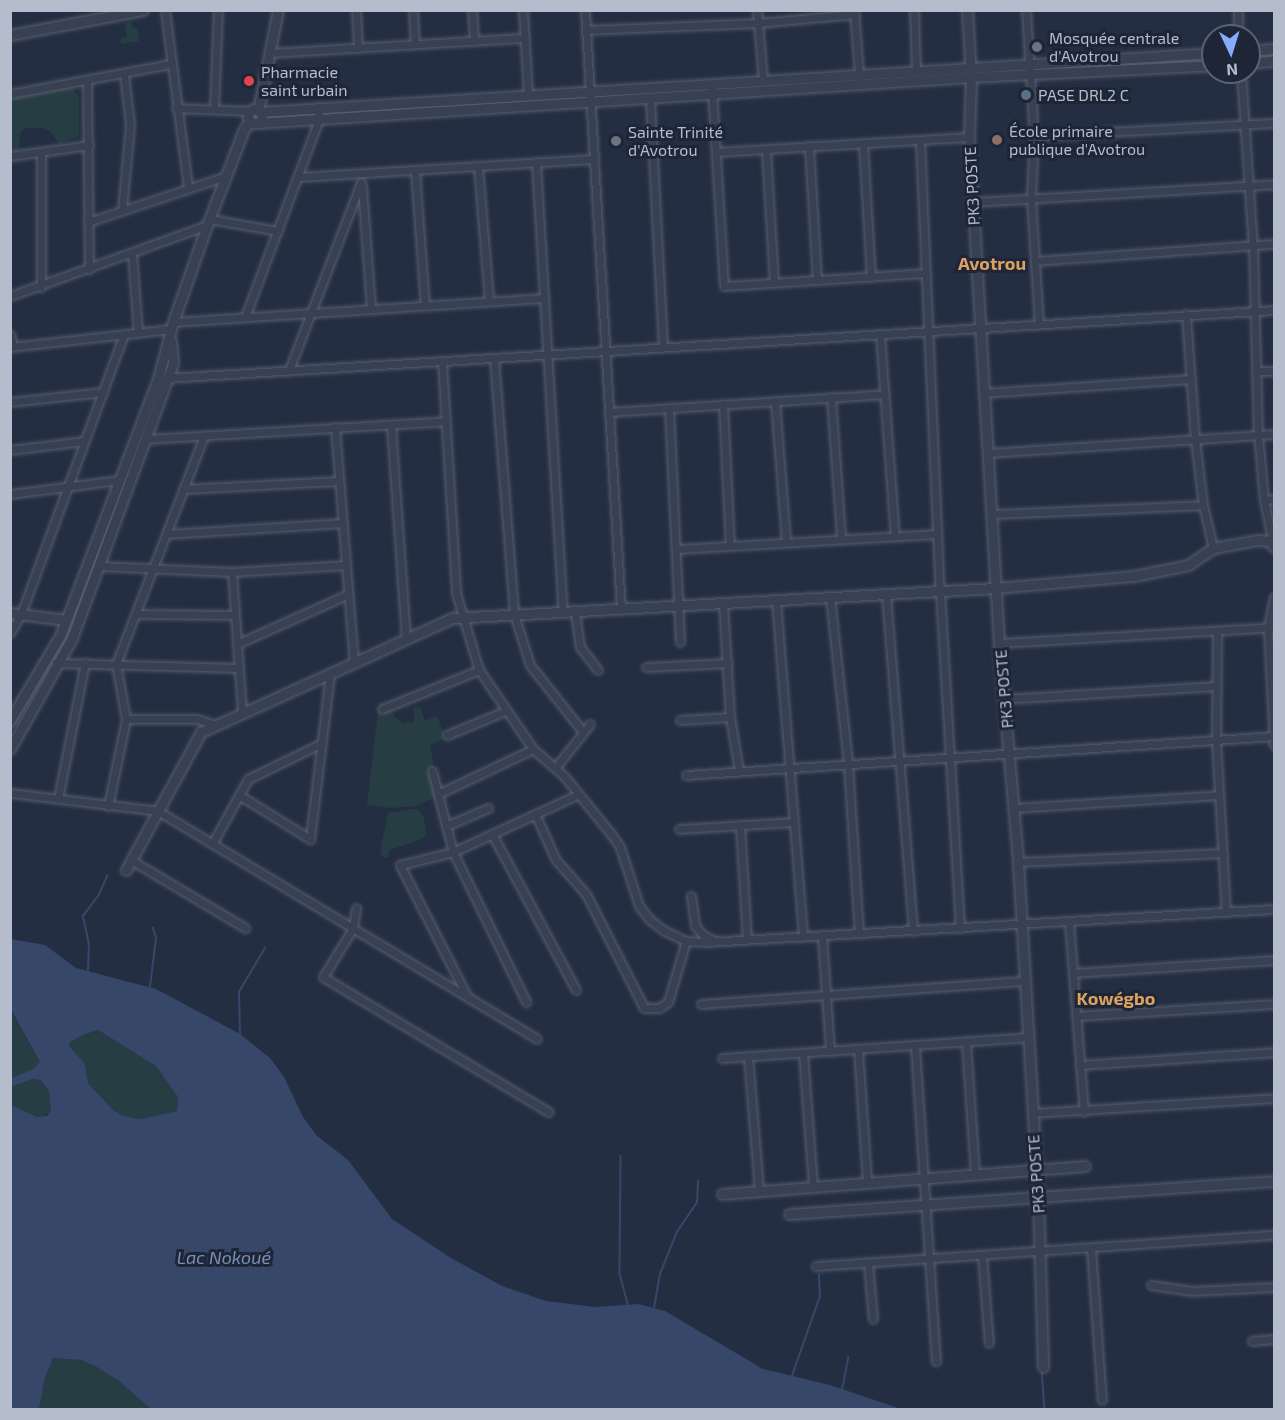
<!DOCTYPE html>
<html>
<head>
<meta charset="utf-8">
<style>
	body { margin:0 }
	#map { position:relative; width:1285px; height:1420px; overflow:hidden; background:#242e42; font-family:"Exo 2",sans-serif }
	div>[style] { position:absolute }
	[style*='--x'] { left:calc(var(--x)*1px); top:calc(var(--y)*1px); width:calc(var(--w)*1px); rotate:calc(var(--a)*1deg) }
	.green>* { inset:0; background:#263d43 }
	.water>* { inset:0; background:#37476a }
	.stream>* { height:1.5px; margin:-0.75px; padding:0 0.75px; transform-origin:0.75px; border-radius:0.75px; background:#37476a }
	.roads { filter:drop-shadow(0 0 2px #565e6f) drop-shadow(0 0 2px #565e6f) }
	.minor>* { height:7px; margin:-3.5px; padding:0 3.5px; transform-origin:3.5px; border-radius:3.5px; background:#384052 }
	.tertiary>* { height:9px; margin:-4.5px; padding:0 4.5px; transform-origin:4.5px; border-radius:4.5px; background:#384052 }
	.tertiary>.ring { margin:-4.5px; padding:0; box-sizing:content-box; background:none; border:9px solid #384052; border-radius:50% }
	.dots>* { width:16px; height:16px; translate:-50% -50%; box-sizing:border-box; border:3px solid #1d2537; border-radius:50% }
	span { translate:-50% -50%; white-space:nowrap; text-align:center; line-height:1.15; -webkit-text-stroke:6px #1d2537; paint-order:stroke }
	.poi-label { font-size:16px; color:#b5bccc }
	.left { translate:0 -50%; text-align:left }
	.street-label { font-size:16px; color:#b5bccc }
	.neighbourhood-label { font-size:18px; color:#dda25f; font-weight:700 }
	.water-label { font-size:18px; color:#7b8eb5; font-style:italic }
	.frame { position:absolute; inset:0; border:12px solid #b5bccc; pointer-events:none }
	.north { position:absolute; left:1201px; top:24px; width:60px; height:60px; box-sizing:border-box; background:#1d2537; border:2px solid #5a6173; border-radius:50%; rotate:176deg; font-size:16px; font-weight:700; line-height:24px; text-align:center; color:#b5bccc }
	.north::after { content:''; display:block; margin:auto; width:21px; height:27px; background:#87aaff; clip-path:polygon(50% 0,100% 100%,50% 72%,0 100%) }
</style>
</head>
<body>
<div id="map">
	<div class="green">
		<div style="clip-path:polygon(132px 22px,133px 28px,137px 28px,139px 41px,121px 44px,120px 38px,127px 37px,125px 23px)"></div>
		<div style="clip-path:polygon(70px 88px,73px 89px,79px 98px,79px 136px,59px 144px,51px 132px,43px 128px,26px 128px,20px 133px,19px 150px,11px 151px,11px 98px)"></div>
		<div style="clip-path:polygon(379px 703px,386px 704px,394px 716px,403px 723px,414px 722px,414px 707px,420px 707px,425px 721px,437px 716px,446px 738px,430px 745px,435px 772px,436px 797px,414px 806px,391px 808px,367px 805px)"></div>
		<div style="clip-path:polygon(411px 809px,417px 809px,424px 817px,426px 835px,419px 840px,389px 850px,388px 857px,383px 857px,380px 852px,388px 813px)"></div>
		<div style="clip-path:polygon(10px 1010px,40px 1062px,33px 1069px,11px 1078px)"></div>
		<div style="clip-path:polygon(98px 1030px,156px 1066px,178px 1097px,177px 1111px,140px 1119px,124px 1116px,113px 1110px,88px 1083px,85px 1064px,69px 1046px,70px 1042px,83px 1035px)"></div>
		<div style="clip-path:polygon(32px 1079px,41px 1080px,49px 1091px,51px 1109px,44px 1117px,30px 1116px,11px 1105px,10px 1087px)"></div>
		<div style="clip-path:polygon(53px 1358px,81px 1360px,95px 1366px,119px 1381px,151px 1409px,39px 1410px,45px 1378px)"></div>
	</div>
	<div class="water">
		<div style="clip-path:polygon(evenodd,11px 939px,45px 945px,76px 968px,156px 989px,240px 1034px,270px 1058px,284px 1077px,303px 1117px,316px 1135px,348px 1160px,392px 1219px,451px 1258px,502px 1286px,546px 1301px,595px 1307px,638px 1304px,665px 1311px,763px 1369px,830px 1385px,901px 1409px,151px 1409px,119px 1381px,95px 1366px,81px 1360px,53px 1358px,45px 1378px,39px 1409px,11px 1409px,11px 1105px,37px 1117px,47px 1116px,51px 1109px,49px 1091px,41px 1080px,32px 1079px,11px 1087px,11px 1078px,33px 1069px,40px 1062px,11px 1010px,11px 939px,98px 1030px,156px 1066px,178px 1097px,177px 1111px,140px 1119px,124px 1116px,113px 1110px,88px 1083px,85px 1064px,69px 1046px,70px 1042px,83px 1035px,98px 1030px)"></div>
	</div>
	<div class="stream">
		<div style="--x:165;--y:370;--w:9;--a:-69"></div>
		<div style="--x:10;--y:732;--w:110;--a:-59.9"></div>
		<div style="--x:65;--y:637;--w:77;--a:-69.4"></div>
		<div style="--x:88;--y:972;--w:27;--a:-88"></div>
		<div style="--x:89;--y:945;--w:30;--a:-102"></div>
		<div style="--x:83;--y:916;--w:26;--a:-53"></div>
		<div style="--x:99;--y:895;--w:21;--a:-67"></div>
		<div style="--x:150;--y:987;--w:49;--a:-83"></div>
		<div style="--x:156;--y:938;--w:10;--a:-107"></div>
		<div style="--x:240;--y:1034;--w:42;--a:-91.4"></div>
		<div style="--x:239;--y:992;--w:51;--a:-59.4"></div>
		<div style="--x:621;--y:1156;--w:118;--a:90.5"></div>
		<div style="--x:620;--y:1274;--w:31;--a:75"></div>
		<div style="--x:654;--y:1308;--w:35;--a:-80"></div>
		<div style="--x:660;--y:1274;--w:45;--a:-68"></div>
		<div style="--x:677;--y:1232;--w:36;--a:-56"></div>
		<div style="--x:697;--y:1202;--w:21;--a:-87"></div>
		<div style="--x:1042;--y:1370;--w:40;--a:85.7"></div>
		<div style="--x:792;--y:1376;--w:85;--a:-70.7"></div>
		<div style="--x:820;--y:1296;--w:21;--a:-93"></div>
		<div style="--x:842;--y:1390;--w:33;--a:-79"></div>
	</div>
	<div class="roads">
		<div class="minor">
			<div style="--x:165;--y:10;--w:179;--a:82.6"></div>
			<div style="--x:356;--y:10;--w:38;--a:87"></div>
			<div style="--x:413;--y:10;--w:34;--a:87"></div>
			<div style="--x:472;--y:10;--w:31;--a:86"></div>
			<div style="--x:523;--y:10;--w:84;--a:86.6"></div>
			<div style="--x:585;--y:10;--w:600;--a:86.56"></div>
			<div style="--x:757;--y:10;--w:70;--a:85.1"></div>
			<div style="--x:854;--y:10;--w:64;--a:85.5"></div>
			<div style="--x:914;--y:10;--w:61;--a:88.1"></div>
			<div style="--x:1026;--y:10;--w:126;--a:86.4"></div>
			<div style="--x:1034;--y:136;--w:62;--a:92.8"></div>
			<div style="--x:1031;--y:198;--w:126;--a:86.4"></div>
			<div style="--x:1238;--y:10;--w:26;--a:90"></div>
			<div style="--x:586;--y:30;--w:172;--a:-2.3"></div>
			<div style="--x:758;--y:23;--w:97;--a:-5.3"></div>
			<div style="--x:269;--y:53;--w:256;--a:-3.4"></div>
			<div style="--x:1241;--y:72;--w:174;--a:86.1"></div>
			<div style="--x:1253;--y:246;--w:188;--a:88.5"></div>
			<div style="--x:1258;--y:434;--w:66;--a:84.8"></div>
			<div style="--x:1264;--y:500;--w:45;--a:78.4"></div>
			<div style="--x:87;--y:81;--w:188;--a:89.4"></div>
			<div style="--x:712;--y:90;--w:196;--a:86.5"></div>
			<div style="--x:724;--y:286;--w:202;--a:-3.7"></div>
			<div style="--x:10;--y:94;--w:163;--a:-10.6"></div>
			<div style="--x:650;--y:99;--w:248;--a:87"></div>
			<div style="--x:176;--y:108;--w:76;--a:2.3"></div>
			<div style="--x:214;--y:109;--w:99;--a:-87.7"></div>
			<div style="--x:1034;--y:136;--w:240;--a:-3.1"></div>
			<div style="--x:920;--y:140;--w:451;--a:87.5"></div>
			<div style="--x:940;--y:591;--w:338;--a:86.6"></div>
			<div style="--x:863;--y:143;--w:134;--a:86.6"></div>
			<div style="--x:809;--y:146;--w:134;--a:86.6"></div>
			<div style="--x:766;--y:149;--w:134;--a:86.6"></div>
			<div style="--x:41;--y:152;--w:135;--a:90"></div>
			<div style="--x:716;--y:152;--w:253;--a:-3.4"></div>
			<div style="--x:10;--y:156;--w:80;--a:-7.9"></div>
			<div style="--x:536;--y:162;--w:451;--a:86.6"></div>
			<div style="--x:478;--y:166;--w:135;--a:85.3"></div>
			<div style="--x:415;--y:170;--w:135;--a:85.8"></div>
			<div style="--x:298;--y:177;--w:296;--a:-3.5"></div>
			<div style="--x:362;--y:186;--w:123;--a:85.8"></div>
			<div style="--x:973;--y:202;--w:302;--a:-3.4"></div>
			<div style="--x:122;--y:210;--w:85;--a:-84.6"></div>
			<div style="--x:130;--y:125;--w:52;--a:-96.6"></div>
			<div style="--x:210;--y:219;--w:69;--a:10"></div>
			<div style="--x:88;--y:222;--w:145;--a:-18.4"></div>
			<div style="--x:132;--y:253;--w:79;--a:85.7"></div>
			<div style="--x:1035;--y:261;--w:240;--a:-4.1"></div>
			<div style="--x:10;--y:296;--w:209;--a:-19.8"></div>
			<div style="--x:1186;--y:314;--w:125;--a:85.9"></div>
			<div style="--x:1195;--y:439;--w:66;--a:83.1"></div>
			<div style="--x:1203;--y:505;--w:44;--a:76.9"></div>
			<div style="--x:245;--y:317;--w:211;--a:-69.5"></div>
			<div style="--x:319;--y:119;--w:12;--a:-95"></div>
			<div style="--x:173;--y:322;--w:372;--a:-3.7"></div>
			<div style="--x:10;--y:334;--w:12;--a:76"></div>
			<div style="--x:880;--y:334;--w:203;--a:85.8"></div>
			<div style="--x:10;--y:347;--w:162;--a:-6.4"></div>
			<div style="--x:494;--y:358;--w:257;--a:85.5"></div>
			<div style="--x:514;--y:614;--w:53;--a:72.6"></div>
			<div style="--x:530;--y:665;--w:85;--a:51.7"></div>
			<div style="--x:442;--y:361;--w:232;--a:86.5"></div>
			<div style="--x:456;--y:593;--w:80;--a:73.4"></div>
			<div style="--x:479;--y:670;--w:96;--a:55.6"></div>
			<div style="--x:533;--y:749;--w:41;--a:41.1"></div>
			<div style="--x:564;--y:776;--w:75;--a:51"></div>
			<div style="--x:611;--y:834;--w:16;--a:55"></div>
			<div style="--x:620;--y:847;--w:62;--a:72.1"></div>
			<div style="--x:639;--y:906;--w:16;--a:52"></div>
			<div style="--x:649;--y:919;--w:18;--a:38"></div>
			<div style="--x:663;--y:930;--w:25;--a:26"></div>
			<div style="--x:686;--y:941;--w:20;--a:3"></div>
			<div style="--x:706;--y:942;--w:569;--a:-3.33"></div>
			<div style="--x:289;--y:370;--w:201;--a:-69"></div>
			<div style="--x:1257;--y:371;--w:17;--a:0"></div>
			<div style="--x:166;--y:378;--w:1110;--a:-3.51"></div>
			<div style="--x:984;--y:393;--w:207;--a:-3.9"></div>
			<div style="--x:831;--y:397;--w:141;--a:85.9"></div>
			<div style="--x:775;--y:401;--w:140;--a:85.5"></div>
			<div style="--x:10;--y:402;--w:94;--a:-6.1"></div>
			<div style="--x:723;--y:404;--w:141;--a:87.2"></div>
			<div style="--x:669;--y:408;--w:234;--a:87.3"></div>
			<div style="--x:609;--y:412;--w:276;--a:-3.7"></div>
			<div style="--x:391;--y:425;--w:215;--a:86"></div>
			<div style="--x:335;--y:427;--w:237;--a:85.4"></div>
			<div style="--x:146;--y:439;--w:300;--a:-3.4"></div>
			<div style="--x:10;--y:450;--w:75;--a:-6.9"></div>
			<div style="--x:988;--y:453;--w:287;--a:-3.8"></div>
			<div style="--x:183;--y:489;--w:156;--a:-2.9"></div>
			<div style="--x:10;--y:494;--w:110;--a:-7.3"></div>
			<div style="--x:1264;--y:500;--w:10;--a:-6"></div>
			<div style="--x:992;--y:514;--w:211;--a:-2.4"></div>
			<div style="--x:167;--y:534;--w:176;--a:-3.6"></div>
			<div style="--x:676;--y:549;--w:262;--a:-3.3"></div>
			<div style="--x:99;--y:566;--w:133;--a:2.6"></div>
			<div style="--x:232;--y:572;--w:114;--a:-3.5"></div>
			<div style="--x:232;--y:572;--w:141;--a:85.9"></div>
			<div style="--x:886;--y:594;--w:338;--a:85.4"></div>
			<div style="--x:830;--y:597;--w:168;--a:83.8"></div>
			<div style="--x:848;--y:764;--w:170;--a:86.3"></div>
			<div style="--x:1274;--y:597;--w:31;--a:101"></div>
			<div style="--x:1268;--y:627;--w:118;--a:87.1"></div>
			<div style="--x:776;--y:600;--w:338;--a:85.4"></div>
			<div style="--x:723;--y:603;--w:114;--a:86.5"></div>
			<div style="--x:730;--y:717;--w:55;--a:80.5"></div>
			<div style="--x:575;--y:612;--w:35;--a:82"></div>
			<div style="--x:580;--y:647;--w:29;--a:52"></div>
			<div style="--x:137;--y:614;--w:98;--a:0.6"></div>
			<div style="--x:1217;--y:631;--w:109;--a:90.5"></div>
			<div style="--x:1216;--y:740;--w:172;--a:86.7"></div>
			<div style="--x:10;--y:633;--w:22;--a:-60"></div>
			<div style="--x:21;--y:614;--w:298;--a:-69.8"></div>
			<div style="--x:999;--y:643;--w:275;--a:-3.3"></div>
			<div style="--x:237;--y:644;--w:122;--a:-24.2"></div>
			<div style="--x:56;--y:663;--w:183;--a:1.6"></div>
			<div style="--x:646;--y:667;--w:82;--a:-2.8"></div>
			<div style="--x:1003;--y:699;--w:214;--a:-3.5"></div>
			<div style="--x:382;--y:709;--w:105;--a:-21.9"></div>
			<div style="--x:126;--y:719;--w:71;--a:0"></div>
			<div style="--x:197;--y:719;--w:20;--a:18"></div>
			<div style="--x:680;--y:720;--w:50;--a:-3.4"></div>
			<div style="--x:447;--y:735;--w:63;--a:-22.5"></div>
			<div style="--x:555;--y:768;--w:56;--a:-51.5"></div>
			<div style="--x:432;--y:771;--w:84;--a:75.5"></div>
			<div style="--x:453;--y:852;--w:167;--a:64"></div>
			<div style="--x:686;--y:775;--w:589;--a:-3.79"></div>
			<div style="--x:10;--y:793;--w:149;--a:6.9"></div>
			<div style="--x:158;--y:811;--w:442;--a:31"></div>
			<div style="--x:438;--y:794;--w:105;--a:-25.3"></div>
			<div style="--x:239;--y:795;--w:84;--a:31.8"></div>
			<div style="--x:310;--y:839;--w:167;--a:-83.1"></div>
			<div style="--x:58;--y:799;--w:139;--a:-78.8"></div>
			<div style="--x:108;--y:806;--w:89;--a:-78.3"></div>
			<div style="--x:126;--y:719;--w:56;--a:-100.3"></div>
			<div style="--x:116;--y:664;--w:244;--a:-68.9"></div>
			<div style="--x:1014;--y:808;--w:205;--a:-3.6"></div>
			<div style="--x:535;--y:814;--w:51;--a:65.5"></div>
			<div style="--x:556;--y:860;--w:45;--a:48.6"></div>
			<div style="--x:586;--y:894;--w:128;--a:63"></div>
			<div style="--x:644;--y:1008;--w:15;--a:0"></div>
			<div style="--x:659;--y:1008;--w:11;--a:-34"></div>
			<div style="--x:668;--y:1002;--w:64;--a:-73.6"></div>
			<div style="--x:740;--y:825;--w:115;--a:86.5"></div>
			<div style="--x:446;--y:826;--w:46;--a:-23.2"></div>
			<div style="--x:679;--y:829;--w:115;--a:-3.5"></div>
			<div style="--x:492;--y:834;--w:177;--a:61.7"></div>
			<div style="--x:212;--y:844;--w:74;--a:-61"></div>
			<div style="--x:248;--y:779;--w:82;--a:-25.9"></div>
			<div style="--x:131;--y:860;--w:133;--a:30.8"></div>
			<div style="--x:1018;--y:862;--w:205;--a:-2.5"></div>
			<div style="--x:691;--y:896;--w:30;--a:82"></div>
			<div style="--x:695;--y:926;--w:12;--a:48"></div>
			<div style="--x:703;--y:935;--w:13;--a:27"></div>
			<div style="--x:356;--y:908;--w:20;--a:99"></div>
			<div style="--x:353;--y:928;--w:57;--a:121.5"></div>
			<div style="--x:323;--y:977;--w:263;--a:30.9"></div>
			<div style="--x:1069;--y:922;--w:190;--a:85.5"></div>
			<div style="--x:822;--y:936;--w:115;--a:86"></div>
			<div style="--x:1073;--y:973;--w:201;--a:-3.7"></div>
			<div style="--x:468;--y:998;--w:149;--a:-117.1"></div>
			<div style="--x:400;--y:865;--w:55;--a:-13.8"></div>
			<div style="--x:453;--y:852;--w:136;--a:-24.7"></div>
			<div style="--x:701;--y:1004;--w:325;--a:-4.1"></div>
			<div style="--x:1076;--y:1016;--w:198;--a:-3.5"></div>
			<div style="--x:966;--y:1042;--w:132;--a:86.1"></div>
			<div style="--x:915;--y:1046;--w:316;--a:86.2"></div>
			<div style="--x:858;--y:1049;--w:133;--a:86.1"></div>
			<div style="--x:803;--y:1053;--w:133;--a:85.7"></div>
			<div style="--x:748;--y:1056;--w:134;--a:85.3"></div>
			<div style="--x:722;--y:1058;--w:306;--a:-3.9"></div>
			<div style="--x:1080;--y:1065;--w:194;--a:-3.8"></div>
			<div style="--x:1032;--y:1113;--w:242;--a:-3.5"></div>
			<div style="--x:1091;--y:1248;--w:152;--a:85.9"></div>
			<div style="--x:982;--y:1255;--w:88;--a:85.5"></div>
			<div style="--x:868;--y:1263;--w:56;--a:84.9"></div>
			<div style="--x:816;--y:1266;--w:459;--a:-3.9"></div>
			<div style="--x:1151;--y:1285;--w:42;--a:8.1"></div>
			<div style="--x:1193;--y:1291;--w:81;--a:-2.8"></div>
			<div style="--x:1252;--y:1341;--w:22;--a:-5"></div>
		</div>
		<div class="tertiary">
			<div style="--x:967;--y:10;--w:67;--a:86.6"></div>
			<div style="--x:971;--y:77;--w:60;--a:91.9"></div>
			<div style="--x:969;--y:137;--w:507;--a:86.61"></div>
			<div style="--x:999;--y:643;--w:220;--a:85"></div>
			<div style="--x:1018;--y:862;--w:335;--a:86.6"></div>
			<div style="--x:1038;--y:1196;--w:171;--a:88.3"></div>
			<div style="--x:10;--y:35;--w:135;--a:-10.6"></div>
			<div style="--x:1249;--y:51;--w:25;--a:-5"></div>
			<div style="--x:1249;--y:63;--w:25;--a:-5"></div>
			<div class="ring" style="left:248px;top:109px;width:5px;height:5px"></div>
			<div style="--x:258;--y:111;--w:103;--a:-78.8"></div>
			<div style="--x:260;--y:112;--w:955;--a:-3.54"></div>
			<div style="--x:256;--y:123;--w:716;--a:-3.68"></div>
			<div style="--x:971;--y:77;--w:242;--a:-2.8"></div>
			<div style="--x:10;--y:613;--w:56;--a:7.1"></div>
			<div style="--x:10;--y:720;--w:100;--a:-59.3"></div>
			<div style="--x:61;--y:634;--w:273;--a:-69.2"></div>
			<div style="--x:158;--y:379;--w:59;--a:-75.3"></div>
			<div style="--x:173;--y:322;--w:103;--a:-70.7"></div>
			<div style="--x:207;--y:225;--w:103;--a:-68.9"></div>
			<div style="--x:244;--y:129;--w:10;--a:-53"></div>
			<div style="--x:10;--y:749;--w:127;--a:-60.8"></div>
			<div style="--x:72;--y:638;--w:293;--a:-69.8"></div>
			<div style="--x:173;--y:363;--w:22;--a:-95"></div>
			<div style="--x:126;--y:870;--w:157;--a:-61.5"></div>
			<div style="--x:201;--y:732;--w:276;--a:-24.4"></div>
			<div style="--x:452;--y:618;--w:545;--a:-3.16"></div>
			<div style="--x:996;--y:588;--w:139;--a:-5"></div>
			<div style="--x:1134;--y:576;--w:55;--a:-11.5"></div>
			<div style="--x:1188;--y:565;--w:30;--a:-34"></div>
			<div style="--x:1213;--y:548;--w:46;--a:-10.1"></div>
			<div style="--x:1258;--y:540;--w:11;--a:5"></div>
			<div style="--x:1269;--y:541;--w:8;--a:50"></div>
			<div style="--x:722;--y:1194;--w:364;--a:-4.4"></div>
			<div style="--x:789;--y:1214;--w:486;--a:-3.9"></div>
		</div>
	</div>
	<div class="dots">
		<div style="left:1037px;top:47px;background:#6b7280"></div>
		<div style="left:249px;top:81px;background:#e0444e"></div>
		<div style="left:1026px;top:95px;background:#5c6f8a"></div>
		<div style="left:997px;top:140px;background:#8d6e63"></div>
		<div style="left:616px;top:141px;background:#6b7280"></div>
	</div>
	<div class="poi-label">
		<span class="left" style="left:1049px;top:47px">Mosquée centrale<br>d'Avotrou</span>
		<span class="left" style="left:261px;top:81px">Pharmacie<br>saint urbain</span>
		<span class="left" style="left:1038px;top:95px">PASE DRL2 C</span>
		<span class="left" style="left:1009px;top:140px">École primaire<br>publique d'Avotrou</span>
		<span class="left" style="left:628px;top:141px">Sainte Trinité<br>d'Avotrou</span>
	</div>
	<div class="street-label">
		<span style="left:972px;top:186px;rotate:-93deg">PK3 POSTE</span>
		<span style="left:1004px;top:689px;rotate:-95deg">PK3 POSTE</span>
		<span style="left:1036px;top:1174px;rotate:-94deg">PK3 POSTE</span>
	</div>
	<div class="neighbourhood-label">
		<span style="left:992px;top:263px">Avotrou</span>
		<span style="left:1116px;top:998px">Kowégbo</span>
	</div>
	<div class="water-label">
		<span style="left:224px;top:1257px">Lac Nokoué</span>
	</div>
	<div class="frame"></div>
	<div class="north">N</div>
</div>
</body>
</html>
